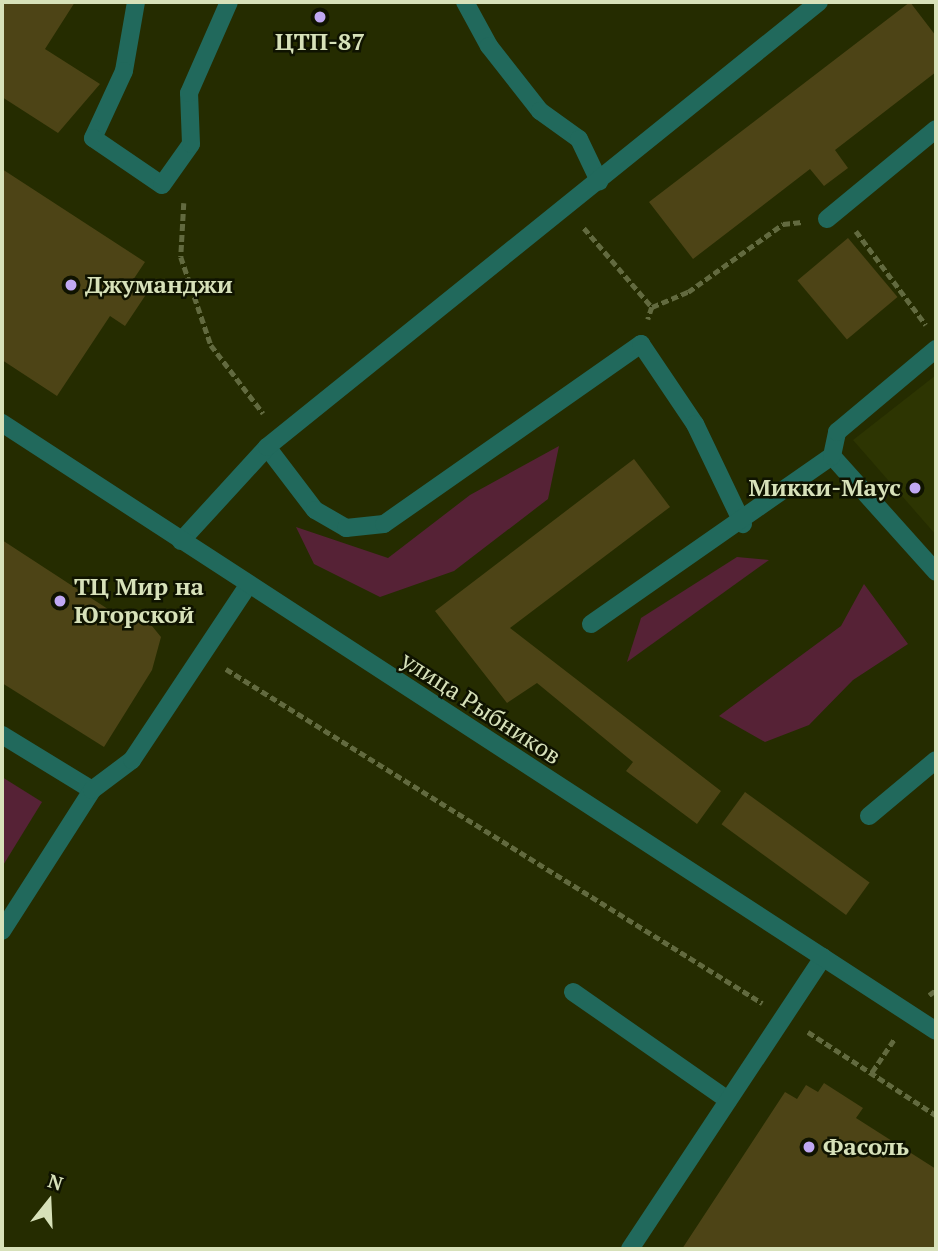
<!DOCTYPE html>
<html>
<head>
<meta charset="utf-8">
<style>
	body { margin:0 }
	#map { position:relative; width:938px; height:1251px; overflow:hidden; background:#252c00; font-family:"PT Serif",serif }
	div>[style] { position:absolute }
	[style*='--x'] { left:calc(var(--x)*1px); top:calc(var(--y)*1px); width:calc(var(--w)*1px); rotate:calc(var(--a)*1deg) }
	.built>* { inset:0; background:#2d3502 }
	.green>* { inset:0; background:#562236 }
	.building>* { inset:0; background:#4d4416; transform-origin:0 0 }
	.path>* { height:4.5px; margin-top:-2.25px; transform-origin:0; background:repeating-linear-gradient(90deg,#626a3f 0 7px,transparent 0 10.5px) }
	.lane>* { height:18px; margin:-9px; padding:0 9px; transform-origin:9px; border-radius:9px; background:#21695c }
	.street>* { height:18px; margin:-9px; padding:0 9px; transform-origin:9px; border-radius:9px; background:#21695c }
	.dots>* { width:19px; height:19px; translate:-50% -50%; box-sizing:border-box; border:4px solid #0f1300; border-radius:50% }
	span { translate:-50% -50%; white-space:nowrap; text-align:center; line-height:1.15; -webkit-text-stroke:5px #0f1300; paint-order:stroke }
	.poi-label { font-size:24px; color:#d7e1b9; font-weight:700 }
	.left { translate:0 -50%; text-align:left }
	.right { translate:-100% -50%; text-align:right }
	.street-label { font-size:24px; color:#d7e1b9 }
	.frame { position:absolute; inset:0; border:4px solid #d7e1b9; pointer-events:none }
	.north { position:absolute; left:14px; top:1167px; width:70px; height:70px; -webkit-text-stroke:5px #0f1300; paint-order:stroke; rotate:18deg; font-size:19px; font-weight:700; line-height:28px; text-align:center; color:#d7e1b9 }
	.north::after { content:''; display:block; margin:auto; width:24px; height:32px; background:#d7e1b9; clip-path:polygon(50% 0,100% 100%,50% 72%,0 100%) }
</style>
</head>
<body>
<div id="map">
	<div class="built">
		<div style="clip-path:polygon(936px 375px,936px 535px,853px 440px)"></div>
	</div>
	<div class="green">
		<div style="clip-path:polygon(559px 446px,548px 499px,454px 571px,380px 597px,314px 564px,296px 527px,388px 558px,470px 495px)"></div>
		<div style="clip-path:polygon(737px 557px,769px 560px,627px 662px,641px 618px)"></div>
		<div style="clip-path:polygon(864px 584px,908px 644px,853px 680px,809px 725px,765px 742px,719px 716px,841px 626px)"></div>
		<div style="clip-path:polygon(2px 777px,42px 802px,2px 867px)"></div>
	</div>
	<div class="building">
		<div style="clip-path:polygon(2px 2px,75px 2px,45px 49px,100px 84px,58px 133px,2px 97px)"></div>
		<div style="clip-path:polygon(910px 2px,936px 36px,936px 72px,835px 150px,848px 168px,824px 186px,810px 169px,693px 259px,649px 202px)"></div>
		<div style="clip-path:polygon(2px 169px,145px 262px,133px 280px,149px 290px,125px 326px,110px 316px,57px 396px,2px 360px)"></div>
		<div style="left:848px;top:238px;width:77px;height:66px;rotate:50deg"></div>
		<div style="clip-path:polygon(634px 459px,670px 507px,510px 628px,721px 791px,697px 824px,626px 771px,633px 762px,537px 683px,507px 703px,435px 611px)"></div>
		<div style="clip-path:polygon(2px 540px,117px 615px,152px 626px,161px 637px,152px 670px,104px 747px,2px 683px)"></div>
		<div style="left:745px;top:792px;width:154px;height:40px;rotate:36deg"></div>
		<div style="clip-path:polygon(824px 1083px,863px 1108px,856px 1118px,936px 1169px,936px 1249px,682px 1249px,785px 1092px,797px 1099px,806px 1085px,818px 1092px)"></div>
	</div>
	<div class="path">
		<div style="--x:184;--y:203;--w:54;--a:93.2"></div>
		<div style="--x:181;--y:257;--w:93;--a:71.2"></div>
		<div style="--x:211;--y:345;--w:86;--a:52.6"></div>
		<div style="--x:584;--y:228;--w:104;--a:49.3"></div>
		<div style="--x:652;--y:307;--w:13;--a:108"></div>
		<div style="--x:856;--y:231;--w:117;--a:53.3"></div>
		<div style="--x:652;--y:307;--w:39;--a:-23"></div>
		<div style="--x:688;--y:292;--w:117;--a:-35.6"></div>
		<div style="--x:783;--y:224;--w:19;--a:-6"></div>
		<div style="--x:226;--y:669;--w:632;--a:31.93"></div>
		<div style="--x:929;--y:995;--w:9;--a:-36"></div>
		<div style="--x:808;--y:1032;--w:153;--a:33"></div>
		<div style="--x:872;--y:1072;--w:41;--a:-55.9"></div>
	</div>
	<div class="lane">
		<div style="--x:136;--y:2;--w:70;--a:99.9"></div>
		<div style="--x:124;--y:71;--w:74;--a:114.8"></div>
		<div style="--x:93;--y:138;--w:83;--a:34.3"></div>
		<div style="--x:162;--y:185;--w:50;--a:-54.7"></div>
		<div style="--x:191;--y:144;--w:51;--a:-92.2"></div>
		<div style="--x:189;--y:93;--w:99;--a:-66.3"></div>
		<div style="--x:465;--y:2;--w:50;--a:61.4"></div>
		<div style="--x:489;--y:46;--w:83;--a:51.9"></div>
		<div style="--x:540;--y:111;--w:48;--a:35.7"></div>
		<div style="--x:579;--y:139;--w:47;--a:64.5"></div>
		<div style="--x:827;--y:219;--w:141;--a:-39.5"></div>
		<div style="--x:267;--y:447;--w:79;--a:52.7"></div>
		<div style="--x:315;--y:510;--w:36;--a:30"></div>
		<div style="--x:346;--y:528;--w:38;--a:-6"></div>
		<div style="--x:384;--y:524;--w:314;--a:-35"></div>
		<div style="--x:641;--y:344;--w:97;--a:56"></div>
		<div style="--x:695;--y:424;--w:111;--a:64.4"></div>
		<div style="--x:832;--y:456;--w:156;--a:48.1"></div>
		<div style="--x:181;--y:541;--w:127;--a:-47.5"></div>
		<div style="--x:267;--y:447;--w:709;--a:-38.87"></div>
		<div style="--x:591;--y:624;--w:294;--a:-34.9"></div>
		<div style="--x:832;--y:456;--w:25;--a:-78"></div>
		<div style="--x:837;--y:432;--w:129;--a:-40"></div>
		<div style="--x:2;--y:735;--w:105;--a:31.4"></div>
		<div style="--x:869;--y:816;--w:87;--a:-39.9"></div>
		<div style="--x:2;--y:931;--w:167;--a:-57.4"></div>
		<div style="--x:92;--y:790;--w:50;--a:-36.9"></div>
		<div style="--x:132;--y:760;--w:208;--a:-56.4"></div>
		<div style="--x:573;--y:992;--w:189;--a:34.9"></div>
		<div style="--x:630;--y:1249;--w:350;--a:-56.5"></div>
	</div>
	<div class="street">
		<div style="--x:2;--y:423;--w:1114;--a:33.06"></div>
	</div>
	<div class="dots">
		<div style="left:320px;top:17px;background:#c0a8f3"></div>
		<div style="left:71px;top:285px;background:#c0a8f3"></div>
		<div style="left:915px;top:488px;background:#c0a8f3"></div>
		<div style="left:60px;top:601px;background:#c0a8f3"></div>
		<div style="left:809px;top:1147px;background:#c0a8f3"></div>
	</div>
	<div class="poi-label">
		<span style="left:320px;top:42px">ЦТП-87</span>
		<span class="left" style="left:85px;top:285px">Джуманджи</span>
		<span class="right" style="left:901px;top:488px">Микки-Маус</span>
		<span class="left" style="left:74px;top:601px">ТЦ Мир на<br>Югорской</span>
		<span class="left" style="left:823px;top:1147px">Фасоль</span>
	</div>
	<div class="street-label">
		<span style="left:481px;top:708px;rotate:33deg">улица Рыбников</span>
	</div>
	<div class="frame"></div>
	<div class="north">N</div>
</div>
</body>
</html>
